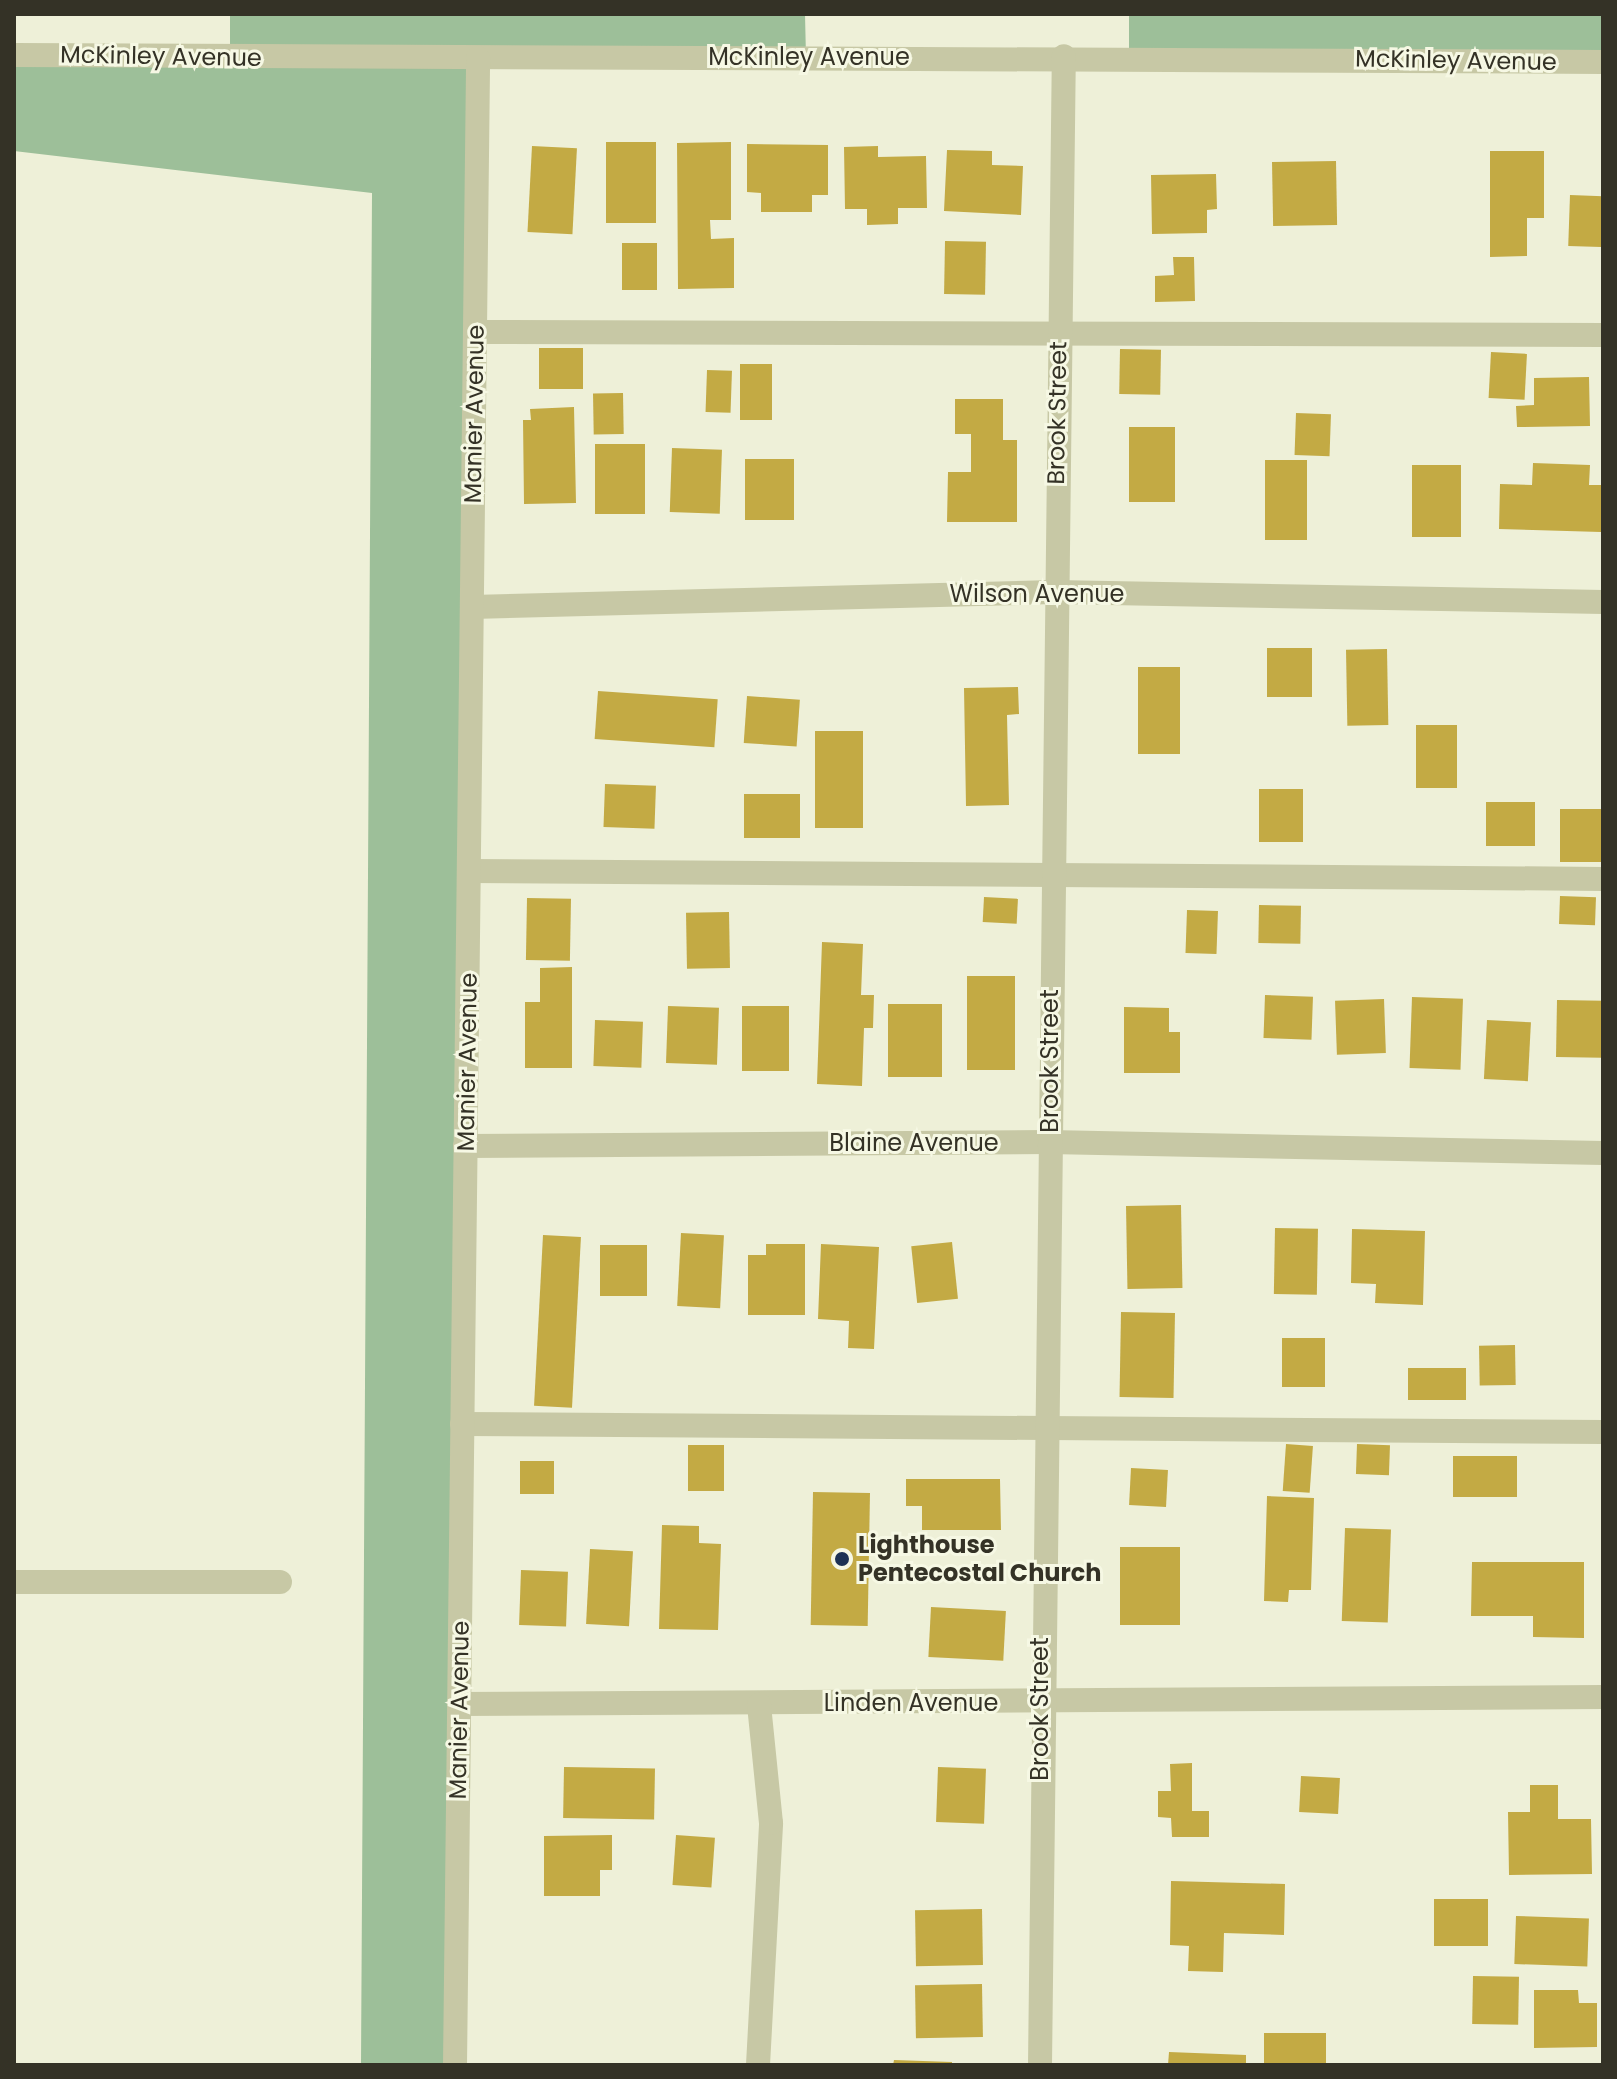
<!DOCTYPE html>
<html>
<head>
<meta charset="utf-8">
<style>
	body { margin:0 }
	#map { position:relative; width:1617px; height:2079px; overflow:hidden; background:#eef0d8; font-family:Poppins,sans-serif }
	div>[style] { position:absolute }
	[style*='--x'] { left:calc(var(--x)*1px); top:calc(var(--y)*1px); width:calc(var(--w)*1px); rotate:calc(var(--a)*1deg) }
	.green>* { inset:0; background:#9dbf99; transform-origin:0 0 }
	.building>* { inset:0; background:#c3aa44; transform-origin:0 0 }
	.minor>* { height:24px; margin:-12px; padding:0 12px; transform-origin:12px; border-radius:12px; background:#c7c8a5 }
	.dots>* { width:22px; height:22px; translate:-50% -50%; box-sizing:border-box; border:4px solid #f6f8e4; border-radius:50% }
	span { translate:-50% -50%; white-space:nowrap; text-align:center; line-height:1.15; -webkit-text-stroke:6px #f6f8e4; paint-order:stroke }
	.street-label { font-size:24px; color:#343226 }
	.poi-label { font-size:24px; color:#343226; font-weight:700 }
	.left { translate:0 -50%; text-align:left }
	.frame { position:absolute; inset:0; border:16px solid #343226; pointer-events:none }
</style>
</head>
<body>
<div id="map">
	<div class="green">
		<div style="clip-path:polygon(230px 14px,805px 14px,806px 57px,478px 58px,455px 2065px,361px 2065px,372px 193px,14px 151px,14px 55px,230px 56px)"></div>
		<div style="left:1129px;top:14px;width:474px;height:43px"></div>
	</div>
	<div class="building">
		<div style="left:606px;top:142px;width:50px;height:81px"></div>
		<div style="clip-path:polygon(731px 142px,731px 220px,710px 220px,711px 239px,734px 238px,734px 288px,678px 289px,677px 143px)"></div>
		<div style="clip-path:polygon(747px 144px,828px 145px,828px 195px,812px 195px,812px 212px,761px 212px,761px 193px,747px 192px)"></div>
		<div style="left:532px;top:146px;width:45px;height:86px;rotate:3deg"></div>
		<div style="clip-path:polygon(878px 146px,878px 157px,926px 156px,927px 208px,898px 208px,898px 224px,867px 225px,867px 209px,845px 209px,844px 147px)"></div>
		<div style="clip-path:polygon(947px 150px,992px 151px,992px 165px,1023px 166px,1021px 215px,944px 211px)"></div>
		<div style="clip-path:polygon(1490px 151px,1544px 151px,1544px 218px,1527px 218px,1527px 256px,1490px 257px)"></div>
		<div style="left:1336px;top:161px;width:64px;height:64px;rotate:89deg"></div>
		<div style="clip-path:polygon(1216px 174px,1217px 209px,1207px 210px,1207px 233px,1152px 234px,1151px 175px)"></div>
		<div style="left:1570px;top:195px;width:33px;height:51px;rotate:2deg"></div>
		<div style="left:945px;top:241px;width:41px;height:53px;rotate:1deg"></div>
		<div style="left:622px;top:243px;width:35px;height:47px"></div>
		<div style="clip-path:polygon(1173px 257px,1194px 257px,1195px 301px,1155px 302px,1155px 276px,1174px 275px)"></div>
		<div style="left:539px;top:348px;width:44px;height:41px"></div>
		<div style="left:1120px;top:349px;width:41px;height:45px;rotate:1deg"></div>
		<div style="left:1491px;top:352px;width:36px;height:46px;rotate:3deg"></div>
		<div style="left:740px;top:364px;width:32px;height:56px"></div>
		<div style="left:707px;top:370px;width:25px;height:42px;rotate:2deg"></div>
		<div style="clip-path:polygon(1589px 377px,1590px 426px,1517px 427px,1516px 406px,1534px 405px,1534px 378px)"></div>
		<div style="left:623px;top:393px;width:41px;height:30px;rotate:89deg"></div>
		<div style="clip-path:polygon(955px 399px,1003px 399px,1003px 440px,1017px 440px,1017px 522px,947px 522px,948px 472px,971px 472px,971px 434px,955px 434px)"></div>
		<div style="clip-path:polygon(574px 407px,576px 503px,524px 504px,523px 420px,531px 420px,530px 409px)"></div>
		<div style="left:1296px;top:413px;width:35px;height:42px;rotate:2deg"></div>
		<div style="left:1129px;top:427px;width:46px;height:75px"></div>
		<div style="left:595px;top:444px;width:50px;height:70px"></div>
		<div style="left:672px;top:448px;width:50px;height:64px;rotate:2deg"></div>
		<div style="left:745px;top:459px;width:49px;height:61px"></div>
		<div style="left:1265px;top:460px;width:42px;height:80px"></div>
		<div style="clip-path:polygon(1533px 463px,1590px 465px,1589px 485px,1603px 485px,1601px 532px,1499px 529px,1500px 484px,1532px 485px)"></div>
		<div style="left:1412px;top:465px;width:49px;height:72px"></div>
		<div style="left:1267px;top:648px;width:45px;height:49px"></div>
		<div style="left:1387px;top:649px;width:76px;height:41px;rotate:89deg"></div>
		<div style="left:1138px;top:667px;width:42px;height:87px"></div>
		<div style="clip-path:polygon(1018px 687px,1019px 714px,1007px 715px,1009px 805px,966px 806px,964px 688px)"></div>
		<div style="left:598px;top:691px;width:120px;height:48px;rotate:4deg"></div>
		<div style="left:747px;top:696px;width:53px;height:47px;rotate:4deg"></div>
		<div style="left:1416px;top:725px;width:41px;height:63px"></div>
		<div style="left:815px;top:731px;width:48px;height:97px"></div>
		<div style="left:605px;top:784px;width:51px;height:43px;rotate:2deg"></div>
		<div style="left:1303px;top:789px;width:53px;height:44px;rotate:90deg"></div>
		<div style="left:744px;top:794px;width:56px;height:44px"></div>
		<div style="left:1486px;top:802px;width:49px;height:44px"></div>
		<div style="left:1560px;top:809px;width:41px;height:53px"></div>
		<div style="left:1560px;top:896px;width:36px;height:28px;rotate:2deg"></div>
		<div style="left:984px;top:897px;width:34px;height:25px;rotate:3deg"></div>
		<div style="left:527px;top:898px;width:44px;height:62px;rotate:1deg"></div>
		<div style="left:1259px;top:905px;width:42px;height:38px;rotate:1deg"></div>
		<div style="left:1187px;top:910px;width:31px;height:43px;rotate:2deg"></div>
		<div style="left:729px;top:912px;width:56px;height:43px;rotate:89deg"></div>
		<div style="clip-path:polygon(822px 942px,863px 944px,861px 995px,874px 995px,873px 1028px,864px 1028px,862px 1086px,817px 1084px)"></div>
		<div style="clip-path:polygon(572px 967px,572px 1068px,525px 1068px,525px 1002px,540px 1002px,540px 968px)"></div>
		<div style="left:967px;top:976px;width:48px;height:94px"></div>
		<div style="left:1265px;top:995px;width:48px;height:43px;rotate:2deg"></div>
		<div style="left:1412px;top:997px;width:51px;height:71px;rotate:2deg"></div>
		<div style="left:1384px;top:999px;width:54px;height:49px;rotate:88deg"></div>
		<div style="left:1557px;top:1000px;width:46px;height:57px;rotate:1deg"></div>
		<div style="left:888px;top:1004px;width:54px;height:73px"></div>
		<div style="left:668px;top:1006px;width:51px;height:57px;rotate:2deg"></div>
		<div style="left:742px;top:1006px;width:47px;height:65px"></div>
		<div style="clip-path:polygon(1124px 1007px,1169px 1008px,1169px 1032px,1180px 1032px,1180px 1073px,1124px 1073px)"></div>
		<div style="left:595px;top:1020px;width:48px;height:46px;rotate:2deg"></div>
		<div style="left:1487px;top:1020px;width:44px;height:59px;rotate:3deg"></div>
		<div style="left:1181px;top:1205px;width:83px;height:55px;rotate:89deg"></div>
		<div style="left:1275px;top:1228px;width:43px;height:66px;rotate:1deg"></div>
		<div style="clip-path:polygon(1352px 1229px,1425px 1231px,1423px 1305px,1375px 1303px,1376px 1284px,1351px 1283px)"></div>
		<div style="left:681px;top:1233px;width:43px;height:73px;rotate:3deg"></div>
		<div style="left:543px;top:1235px;width:38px;height:171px;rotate:3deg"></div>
		<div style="left:952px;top:1242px;width:57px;height:41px;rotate:84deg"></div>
		<div style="clip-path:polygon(766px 1244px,805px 1244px,805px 1315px,748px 1315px,748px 1255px,766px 1255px)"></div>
		<div style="clip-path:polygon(821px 1244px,879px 1247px,874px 1349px,848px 1348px,849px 1321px,818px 1319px)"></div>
		<div style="left:600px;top:1245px;width:47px;height:51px"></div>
		<div style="left:1121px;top:1312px;width:54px;height:85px;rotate:1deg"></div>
		<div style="left:1282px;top:1338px;width:43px;height:49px"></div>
		<div style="left:1515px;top:1345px;width:40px;height:36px;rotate:89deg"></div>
		<div style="left:1466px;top:1368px;width:32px;height:58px;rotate:90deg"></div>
		<div style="left:1286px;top:1444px;width:27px;height:47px;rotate:4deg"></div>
		<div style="left:1357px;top:1444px;width:33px;height:30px;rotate:2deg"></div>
		<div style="left:688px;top:1445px;width:36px;height:46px"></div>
		<div style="left:1453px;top:1456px;width:64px;height:41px"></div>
		<div style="left:554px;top:1461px;width:33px;height:34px;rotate:90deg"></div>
		<div style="left:1131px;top:1468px;width:37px;height:37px;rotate:3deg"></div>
		<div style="clip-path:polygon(906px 1479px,1000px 1479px,1001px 1530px,922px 1530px,922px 1506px,906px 1506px)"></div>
		<div style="left:813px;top:1492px;width:57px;height:133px;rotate:1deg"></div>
		<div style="clip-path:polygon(1267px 1496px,1314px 1498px,1311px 1590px,1289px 1590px,1288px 1602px,1264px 1601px)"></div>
		<div style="clip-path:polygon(662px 1525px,699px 1526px,699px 1543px,721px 1544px,718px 1630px,659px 1629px)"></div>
		<div style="left:1345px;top:1528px;width:46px;height:93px;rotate:2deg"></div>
		<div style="left:1180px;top:1547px;width:78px;height:60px;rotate:90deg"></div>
		<div style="left:590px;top:1549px;width:43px;height:75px;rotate:3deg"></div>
		<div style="clip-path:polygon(1472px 1562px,1584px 1562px,1584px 1638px,1533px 1637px,1533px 1616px,1471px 1616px)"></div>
		<div style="left:521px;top:1570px;width:47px;height:55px;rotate:2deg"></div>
		<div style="left:931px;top:1607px;width:75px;height:50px;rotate:3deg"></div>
		<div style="clip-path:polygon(1192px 1763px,1192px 1811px,1209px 1811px,1209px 1837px,1172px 1837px,1171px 1818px,1158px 1817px,1158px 1791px,1171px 1791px,1170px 1764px)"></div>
		<div style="left:564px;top:1767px;width:91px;height:51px;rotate:1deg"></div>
		<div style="left:938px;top:1767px;width:48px;height:55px;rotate:2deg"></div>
		<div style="left:1301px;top:1776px;width:39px;height:36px;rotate:3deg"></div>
		<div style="clip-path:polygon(1530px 1785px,1558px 1785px,1558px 1819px,1591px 1819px,1592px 1874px,1509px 1875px,1508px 1812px,1530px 1812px)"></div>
		<div style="clip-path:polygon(612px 1835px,612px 1870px,600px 1870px,600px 1896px,544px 1896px,544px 1836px)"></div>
		<div style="left:676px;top:1835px;width:39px;height:50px;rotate:4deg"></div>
		<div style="clip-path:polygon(1171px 1881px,1285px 1884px,1284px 1935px,1224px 1933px,1223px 1972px,1188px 1971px,1189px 1946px,1170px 1945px)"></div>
		<div style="left:1434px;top:1899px;width:54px;height:47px"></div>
		<div style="left:982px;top:1909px;width:56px;height:67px;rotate:89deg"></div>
		<div style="left:1516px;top:1916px;width:73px;height:48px;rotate:2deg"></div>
		<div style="left:1473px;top:1976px;width:46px;height:48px;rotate:1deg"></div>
		<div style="left:982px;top:1984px;width:53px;height:67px;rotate:89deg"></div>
		<div style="clip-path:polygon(1534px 1990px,1578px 1990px,1579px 2003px,1597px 2003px,1597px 2047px,1534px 2048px)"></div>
		<div style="left:1326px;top:2033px;width:31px;height:62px;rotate:90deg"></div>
		<div style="clip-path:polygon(1169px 2052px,1246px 2055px,1246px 2065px,1168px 2065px)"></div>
		<div style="clip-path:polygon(894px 2060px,952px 2062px,952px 2065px,893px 2065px)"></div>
	</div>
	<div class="minor">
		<div style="--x:14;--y:55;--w:1589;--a:0.25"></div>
		<div style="--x:475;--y:332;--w:1128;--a:0.15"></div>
		<div style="--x:472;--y:607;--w:582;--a:-1.48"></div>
		<div style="--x:1054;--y:592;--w:549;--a:1.04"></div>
		<div style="--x:469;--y:871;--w:1134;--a:0.4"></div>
		<div style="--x:465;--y:1146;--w:584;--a:-0.39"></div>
		<div style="--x:1049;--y:1142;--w:554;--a:1.14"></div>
		<div style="--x:462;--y:1424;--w:1141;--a:0.4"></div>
		<div style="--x:14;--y:1582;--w:266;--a:0"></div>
		<div style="--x:459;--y:1704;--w:1144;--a:-0.35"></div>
		<div style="--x:455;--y:2065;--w:2007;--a:-89.34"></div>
		<div style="--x:758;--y:2065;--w:242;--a:-86.9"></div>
		<div style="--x:771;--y:1823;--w:119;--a:-95.8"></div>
		<div style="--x:1040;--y:2065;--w:2009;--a:-89.32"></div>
	</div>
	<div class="dots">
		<div style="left:842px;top:1559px;background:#1d3254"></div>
	</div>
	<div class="street-label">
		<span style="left:161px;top:56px;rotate:1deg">McKinley Avenue</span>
		<span style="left:809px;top:57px">McKinley Avenue</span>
		<span style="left:1456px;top:60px;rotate:1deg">McKinley Avenue</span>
		<span style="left:1057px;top:413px;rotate:-89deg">Brook Street</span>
		<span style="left:474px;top:414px;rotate:-89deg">Manier Avenue</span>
		<span style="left:1037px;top:594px">Wilson Avenue</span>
		<span style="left:1050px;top:1061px;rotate:-90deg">Brook Street</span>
		<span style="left:467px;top:1062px;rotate:-89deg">Manier Avenue</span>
		<span style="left:914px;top:1143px">Blaine Avenue</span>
		<span style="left:911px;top:1703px">Linden Avenue</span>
		<span style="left:1040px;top:1709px;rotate:-90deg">Brook Street</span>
		<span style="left:459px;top:1710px;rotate:-89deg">Manier Avenue</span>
	</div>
	<div class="poi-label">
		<span class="left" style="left:858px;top:1559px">Lighthouse<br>Pentecostal Church</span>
	</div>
	<div class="frame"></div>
</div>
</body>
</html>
